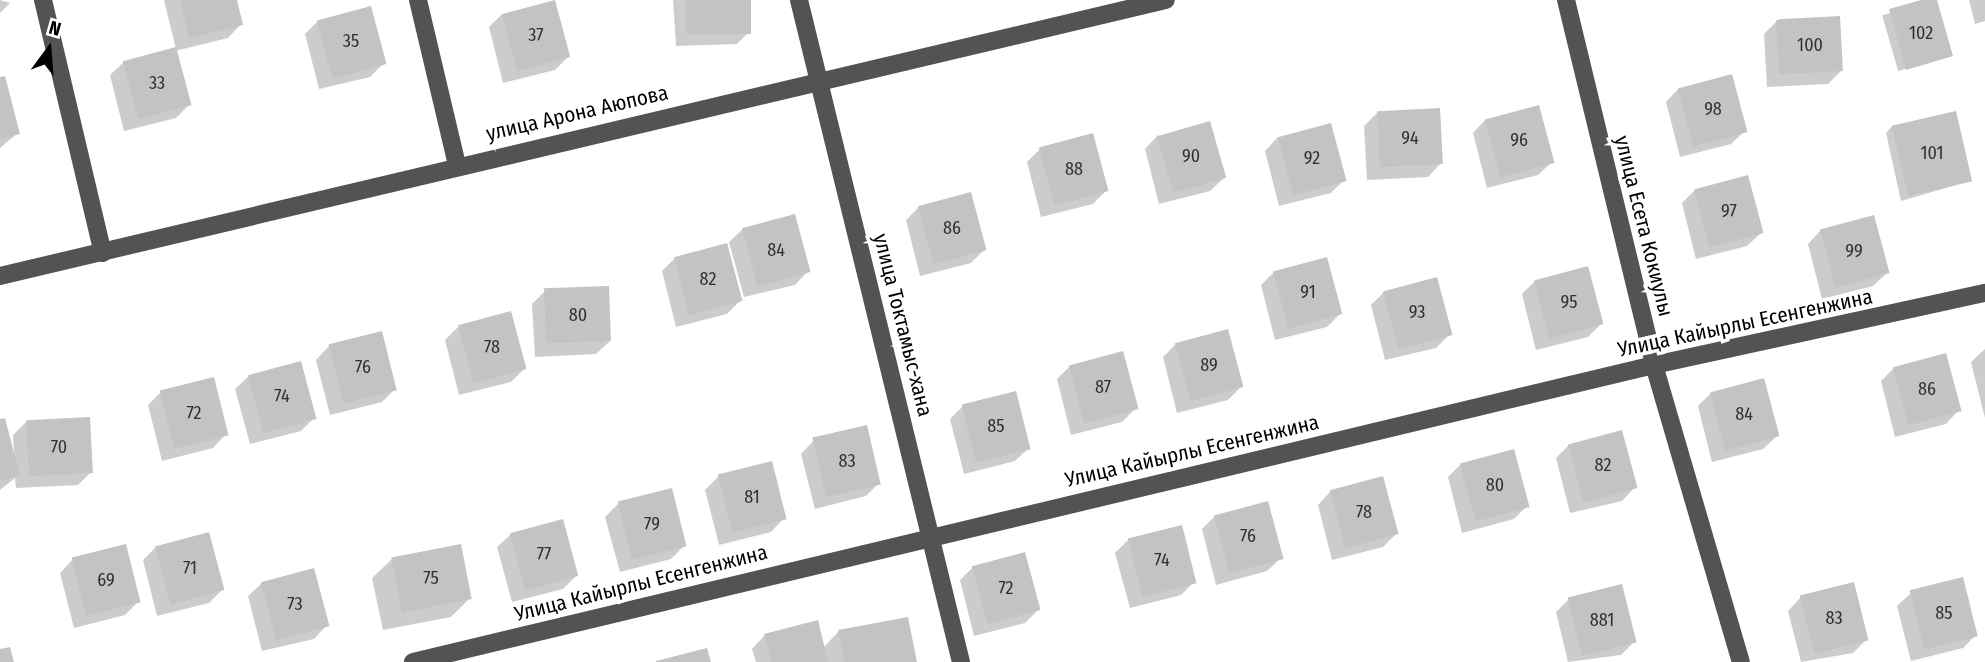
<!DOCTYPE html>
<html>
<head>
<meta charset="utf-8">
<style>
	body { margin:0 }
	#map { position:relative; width:1985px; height:662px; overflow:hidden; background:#fff; font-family:"Fira Sans Condensed",sans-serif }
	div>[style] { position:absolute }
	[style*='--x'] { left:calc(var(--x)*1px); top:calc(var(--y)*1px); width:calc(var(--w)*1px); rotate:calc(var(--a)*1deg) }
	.shadow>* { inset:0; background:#0003; transform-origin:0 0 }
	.building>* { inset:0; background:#c3c3c3; transform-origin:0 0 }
	.minor>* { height:18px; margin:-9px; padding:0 9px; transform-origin:9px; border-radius:9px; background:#535353 }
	span { translate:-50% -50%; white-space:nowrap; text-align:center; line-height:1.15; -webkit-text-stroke:7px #fff; paint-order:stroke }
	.number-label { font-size:18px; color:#313131 }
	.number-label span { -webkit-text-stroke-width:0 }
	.street-label { font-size:21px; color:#000 }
	.north { position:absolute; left:14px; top:14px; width:70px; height:70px; -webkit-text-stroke:5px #fff; paint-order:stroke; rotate:16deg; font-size:19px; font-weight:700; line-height:28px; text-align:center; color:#000 }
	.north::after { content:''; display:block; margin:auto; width:24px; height:32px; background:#000; clip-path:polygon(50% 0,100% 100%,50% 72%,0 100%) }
</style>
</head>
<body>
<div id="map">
	<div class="shadow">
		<div style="clip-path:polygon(0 0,10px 3px,0 13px)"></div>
		<div style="clip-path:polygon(164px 0,235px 0,241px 24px,228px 38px,175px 51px,189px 105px,176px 118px,124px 131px,110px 75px,124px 62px,176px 49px)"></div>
		<div style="clip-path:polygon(673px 0,749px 0,751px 30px,737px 44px,676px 46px)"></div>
		<div style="left:1935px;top:0;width:58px;height:55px;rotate:74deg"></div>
		<div style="clip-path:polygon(1969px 0,1985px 0,1985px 21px,1975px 24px)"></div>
		<div style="clip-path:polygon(502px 14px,568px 57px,555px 70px,503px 83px,489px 27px)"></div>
		<div style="clip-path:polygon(318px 21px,384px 63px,370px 77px,319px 89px,305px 34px)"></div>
		<div style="clip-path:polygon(1777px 21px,1841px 71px,1828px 84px,1767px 87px,1764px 34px)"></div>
		<div style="clip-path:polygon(0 79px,18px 133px,0 148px)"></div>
		<div style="clip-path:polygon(1679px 88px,1745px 131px,1731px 144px,1680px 157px,1666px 102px)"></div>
		<div style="clip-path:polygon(1377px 113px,1441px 163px,1428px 177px,1367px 180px,1364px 126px)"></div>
		<div style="clip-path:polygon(1486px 119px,1552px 162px,1538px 175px,1487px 188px,1473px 133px)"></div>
		<div style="clip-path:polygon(1892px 126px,1970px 181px,1901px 201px,1886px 133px)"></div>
		<div style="clip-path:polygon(1158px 135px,1224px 178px,1210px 191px,1159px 204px,1145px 149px)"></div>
		<div style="clip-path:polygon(1278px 137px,1344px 180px,1331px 193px,1279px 206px,1265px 151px)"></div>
		<div style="clip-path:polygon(1040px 149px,1106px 191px,1093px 204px,1041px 217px,1027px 162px)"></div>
		<div style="clip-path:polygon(1695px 190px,1761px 233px,1747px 246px,1696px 259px,1682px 203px)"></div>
		<div style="clip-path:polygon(919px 207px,984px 250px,971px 263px,920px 276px,906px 220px)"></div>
		<div style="clip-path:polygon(743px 229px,808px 271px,795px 285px,744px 297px,729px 242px)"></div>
		<div style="clip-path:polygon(1821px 230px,1887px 273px,1873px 286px,1822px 299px,1808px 244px)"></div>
		<div style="clip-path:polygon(675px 258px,740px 301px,727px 314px,676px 327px,662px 271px)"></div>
		<div style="clip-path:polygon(1274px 272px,1340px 314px,1327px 327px,1275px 340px,1261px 285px)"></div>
		<div style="clip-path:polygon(1535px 281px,1601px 324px,1588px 337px,1536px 350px,1522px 294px)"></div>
		<div style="clip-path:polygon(545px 291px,610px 341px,596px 354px,535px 357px,532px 304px)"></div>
		<div style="clip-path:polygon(1384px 292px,1450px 334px,1436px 348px,1385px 360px,1371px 305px)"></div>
		<div style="clip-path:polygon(458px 327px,524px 369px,511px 382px,459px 395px,445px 340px)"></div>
		<div style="clip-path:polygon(1176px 344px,1241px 387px,1228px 400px,1177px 413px,1163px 357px)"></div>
		<div style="clip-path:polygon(329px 346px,395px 389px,382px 402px,330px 415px,316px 360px)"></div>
		<div style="clip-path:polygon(1985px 349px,1985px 418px,1971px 362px)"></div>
		<div style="clip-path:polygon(1070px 366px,1136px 408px,1122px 422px,1071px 435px,1057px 379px)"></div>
		<div style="clip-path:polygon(1894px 368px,1959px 410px,1946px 424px,1895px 437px,1881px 381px)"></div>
		<div style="clip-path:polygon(249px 376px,314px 418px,301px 431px,250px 444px,235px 389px)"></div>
		<div style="clip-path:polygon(161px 392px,226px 434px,213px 448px,162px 461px,148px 405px)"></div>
		<div style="clip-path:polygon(1711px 393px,1777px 436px,1763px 449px,1712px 462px,1698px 406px)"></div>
		<div style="clip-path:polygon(963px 406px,1029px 448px,1015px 461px,964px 474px,950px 419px)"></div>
		<div style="clip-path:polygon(0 421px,14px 453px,13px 435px,26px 422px,91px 472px,78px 485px,16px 488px,15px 478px,0 490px)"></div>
		<div style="clip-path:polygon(814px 440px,879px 483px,866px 496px,815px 509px,801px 454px)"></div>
		<div style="clip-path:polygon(1569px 445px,1635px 487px,1622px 501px,1570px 513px,1556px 458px)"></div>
		<div style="clip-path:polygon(1461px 464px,1527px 506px,1514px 519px,1462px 533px,1448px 477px)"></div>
		<div style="clip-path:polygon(719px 476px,784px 518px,771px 532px,719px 545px,705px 490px)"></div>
		<div style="clip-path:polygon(1331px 491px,1396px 534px,1383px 547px,1332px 560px,1318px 505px)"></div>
		<div style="clip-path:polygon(619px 503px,684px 546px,671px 559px,620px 572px,605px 517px)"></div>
		<div style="clip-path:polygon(1215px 516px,1281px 558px,1267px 571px,1216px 585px,1202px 529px)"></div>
		<div style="clip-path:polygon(511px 534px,576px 576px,563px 589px,512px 602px,497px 547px)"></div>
		<div style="clip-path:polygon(1129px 539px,1194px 582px,1181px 595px,1130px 608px,1115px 553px)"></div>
		<div style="clip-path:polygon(156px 547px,222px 590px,209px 603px,157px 616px,143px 560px)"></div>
		<div style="clip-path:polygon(73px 559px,138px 602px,125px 615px,74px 628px,60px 573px)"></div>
		<div style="clip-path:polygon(392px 559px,470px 598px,451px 617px,383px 630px,372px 578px)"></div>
		<div style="clip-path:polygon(973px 567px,1038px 610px,1025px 623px,974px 636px,960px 580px)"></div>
		<div style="clip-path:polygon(262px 583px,327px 625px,314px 639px,262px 651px,248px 596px)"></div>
		<div style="clip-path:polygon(1911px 593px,1976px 635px,1963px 648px,1911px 661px,1897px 606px)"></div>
		<div style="clip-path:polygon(1801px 597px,1866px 640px,1853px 653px,1801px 662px,1788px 611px)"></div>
		<div style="clip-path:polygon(1569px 599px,1634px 642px,1621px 655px,1568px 662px,1556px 612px)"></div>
		<div style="clip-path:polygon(906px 619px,915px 662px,756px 662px,752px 649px,765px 635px,823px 648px,838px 632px)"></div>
	</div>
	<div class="building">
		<div style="clip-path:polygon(180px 0,237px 0,243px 25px,189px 38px)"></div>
		<div style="left:555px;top:0;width:59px;height:55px;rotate:75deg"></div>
		<div style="left:686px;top:0;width:65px;height:34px"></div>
		<div style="clip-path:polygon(1921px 0,1937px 0,1953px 56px,1906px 70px,1889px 9px)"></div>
		<div style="left:371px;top:6px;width:60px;height:56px;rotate:75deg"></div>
		<div style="left:1840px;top:16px;width:55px;height:64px;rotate:87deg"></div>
		<div style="left:176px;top:47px;width:60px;height:55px;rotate:75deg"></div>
		<div style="left:1732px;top:74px;width:60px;height:56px;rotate:75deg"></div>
		<div style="clip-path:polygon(5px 76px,20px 134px,0 139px,0 77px)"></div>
		<div style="left:1539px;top:105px;width:60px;height:56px;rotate:75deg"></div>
		<div style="left:1440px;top:108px;width:56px;height:63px;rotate:87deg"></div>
		<div style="left:1956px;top:111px;width:72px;height:66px;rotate:77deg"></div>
		<div style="left:1210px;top:121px;width:59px;height:55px;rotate:74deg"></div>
		<div style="left:1331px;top:123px;width:60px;height:55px;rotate:75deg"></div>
		<div style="left:1093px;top:133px;width:60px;height:56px;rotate:75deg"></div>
		<div style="left:1748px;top:175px;width:60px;height:56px;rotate:75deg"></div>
		<div style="left:971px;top:192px;width:60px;height:55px;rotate:75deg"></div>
		<div style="left:795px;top:214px;width:60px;height:55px;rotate:75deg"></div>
		<div style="left:1874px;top:215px;width:60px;height:56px;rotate:75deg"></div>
		<div style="left:727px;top:243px;width:60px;height:55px;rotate:75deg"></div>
		<div style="left:1327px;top:257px;width:59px;height:56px;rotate:75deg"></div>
		<div style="left:1588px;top:266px;width:60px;height:56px;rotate:75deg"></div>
		<div style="left:1437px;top:277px;width:60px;height:56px;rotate:75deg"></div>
		<div style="left:609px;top:286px;width:55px;height:65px;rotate:88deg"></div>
		<div style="left:511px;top:311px;width:60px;height:55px;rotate:75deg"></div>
		<div style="left:1228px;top:329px;width:60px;height:55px;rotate:75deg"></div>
		<div style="left:382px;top:331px;width:61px;height:55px;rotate:76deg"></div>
		<div style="left:1123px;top:351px;width:60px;height:56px;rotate:75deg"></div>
		<div style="left:1946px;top:353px;width:60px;height:55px;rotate:75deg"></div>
		<div style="left:301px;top:361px;width:60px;height:55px;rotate:75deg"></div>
		<div style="left:214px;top:377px;width:60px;height:56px;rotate:76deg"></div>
		<div style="left:1764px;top:378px;width:60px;height:56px;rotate:75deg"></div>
		<div style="left:1016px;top:391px;width:60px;height:56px;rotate:76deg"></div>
		<div style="left:90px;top:417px;width:56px;height:64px;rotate:87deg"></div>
		<div style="clip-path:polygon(5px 418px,20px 476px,0 481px,0 419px)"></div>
		<div style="left:867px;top:425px;width:61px;height:56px;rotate:77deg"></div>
		<div style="left:1622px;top:430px;width:60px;height:56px;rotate:75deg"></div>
		<div style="left:1514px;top:449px;width:60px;height:56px;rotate:75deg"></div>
		<div style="left:772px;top:461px;width:60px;height:56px;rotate:76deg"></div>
		<div style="left:1383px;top:476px;width:60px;height:55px;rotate:75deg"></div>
		<div style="left:672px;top:488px;width:60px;height:56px;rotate:76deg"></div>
		<div style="left:1268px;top:501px;width:60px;height:56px;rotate:75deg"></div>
		<div style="left:563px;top:519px;width:59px;height:55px;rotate:75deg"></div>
		<div style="left:1182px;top:525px;width:60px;height:56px;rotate:76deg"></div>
		<div style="left:209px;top:532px;width:60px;height:56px;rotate:75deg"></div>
		<div style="left:126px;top:544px;width:60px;height:56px;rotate:76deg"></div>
		<div style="left:461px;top:544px;width:56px;height:71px;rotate:79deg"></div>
		<div style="left:1025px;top:552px;width:60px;height:55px;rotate:75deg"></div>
		<div style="left:314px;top:568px;width:60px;height:55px;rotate:75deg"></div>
		<div style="left:1963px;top:577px;width:61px;height:55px;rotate:76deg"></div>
		<div style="left:1854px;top:582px;width:60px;height:56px;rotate:76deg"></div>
		<div style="left:1622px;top:584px;width:60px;height:56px;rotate:76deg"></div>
		<div style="clip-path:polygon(908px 617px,917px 662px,844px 662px,838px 630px)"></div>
		<div style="clip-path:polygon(818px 620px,828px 662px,772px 662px,764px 634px)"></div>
		<div style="clip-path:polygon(10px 647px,14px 662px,0 662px,0 649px)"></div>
		<div style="clip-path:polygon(707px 648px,711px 662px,656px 662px,656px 661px)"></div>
	</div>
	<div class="minor">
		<div style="--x:43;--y:0;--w:260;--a:76.7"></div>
		<div style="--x:418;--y:0;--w:170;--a:76.7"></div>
		<div style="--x:799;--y:0;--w:682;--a:76.25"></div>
		<div style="--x:1566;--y:0;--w:375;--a:76.4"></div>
		<div style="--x:1654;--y:365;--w:309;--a:73.7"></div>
		<div style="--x:0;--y:276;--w:1198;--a:-13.32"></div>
		<div style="--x:413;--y:662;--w:1276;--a:-13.46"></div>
		<div style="--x:1654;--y:365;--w:339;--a:-12.3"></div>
	</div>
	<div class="number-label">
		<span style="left:1921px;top:33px">102</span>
		<span style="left:536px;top:35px">37</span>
		<span style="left:351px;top:41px">35</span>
		<span style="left:1810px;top:45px">100</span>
		<span style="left:157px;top:83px">33</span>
		<span style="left:1713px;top:109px">98</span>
		<span style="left:1410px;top:138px">94</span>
		<span style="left:1519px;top:140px">96</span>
		<span style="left:1932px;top:153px">101</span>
		<span style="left:1191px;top:156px">90</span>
		<span style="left:1312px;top:158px">92</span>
		<span style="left:1074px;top:169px">88</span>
		<span style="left:1729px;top:211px">97</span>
		<span style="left:952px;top:228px">86</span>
		<span style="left:776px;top:250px">84</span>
		<span style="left:1854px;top:251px">99</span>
		<span style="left:708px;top:279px">82</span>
		<span style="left:1308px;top:292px">91</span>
		<span style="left:1569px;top:302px">95</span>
		<span style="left:1417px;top:312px">93</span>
		<span style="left:578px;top:315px">80</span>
		<span style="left:492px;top:347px">78</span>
		<span style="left:1209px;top:365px">89</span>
		<span style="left:363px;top:367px">76</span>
		<span style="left:1103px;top:387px">87</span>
		<span style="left:1927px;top:389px">86</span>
		<span style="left:282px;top:396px">74</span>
		<span style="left:194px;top:413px">72</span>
		<span style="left:1744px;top:414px">84</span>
		<span style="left:996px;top:426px">85</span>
		<span style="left:59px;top:447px">70</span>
		<span style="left:847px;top:461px">83</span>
		<span style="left:1603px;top:465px">82</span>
		<span style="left:1495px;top:485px">80</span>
		<span style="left:752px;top:497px">81</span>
		<span style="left:1364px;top:512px">78</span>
		<span style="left:652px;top:524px">79</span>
		<span style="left:1248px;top:536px">76</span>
		<span style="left:544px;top:554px">77</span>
		<span style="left:1162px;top:560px">74</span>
		<span style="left:190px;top:568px">71</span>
		<span style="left:431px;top:578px">75</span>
		<span style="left:106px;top:580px">69</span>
		<span style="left:1006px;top:588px">72</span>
		<span style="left:295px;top:604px">73</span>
		<span style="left:1944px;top:613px">85</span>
		<span style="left:1834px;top:618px">83</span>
		<span style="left:1602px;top:620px">881</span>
	</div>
	<div class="street-label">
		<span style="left:577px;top:113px;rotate:-13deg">улица Арона Аюпова</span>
		<span style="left:1644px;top:226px;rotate:76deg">улица Есета Кокиулы</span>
		<span style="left:1745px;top:323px;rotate:-12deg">Улица Кайырлы Есенгенжина</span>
		<span style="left:903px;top:325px;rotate:76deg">улица Токтамыс-хана</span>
		<span style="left:1192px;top:451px;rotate:-13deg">Улица Кайырлы Есенгенжина</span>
		<span style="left:641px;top:583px;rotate:-14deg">Улица Кайырлы Есенгенжина</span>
	</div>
	<div class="north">N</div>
</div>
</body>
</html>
